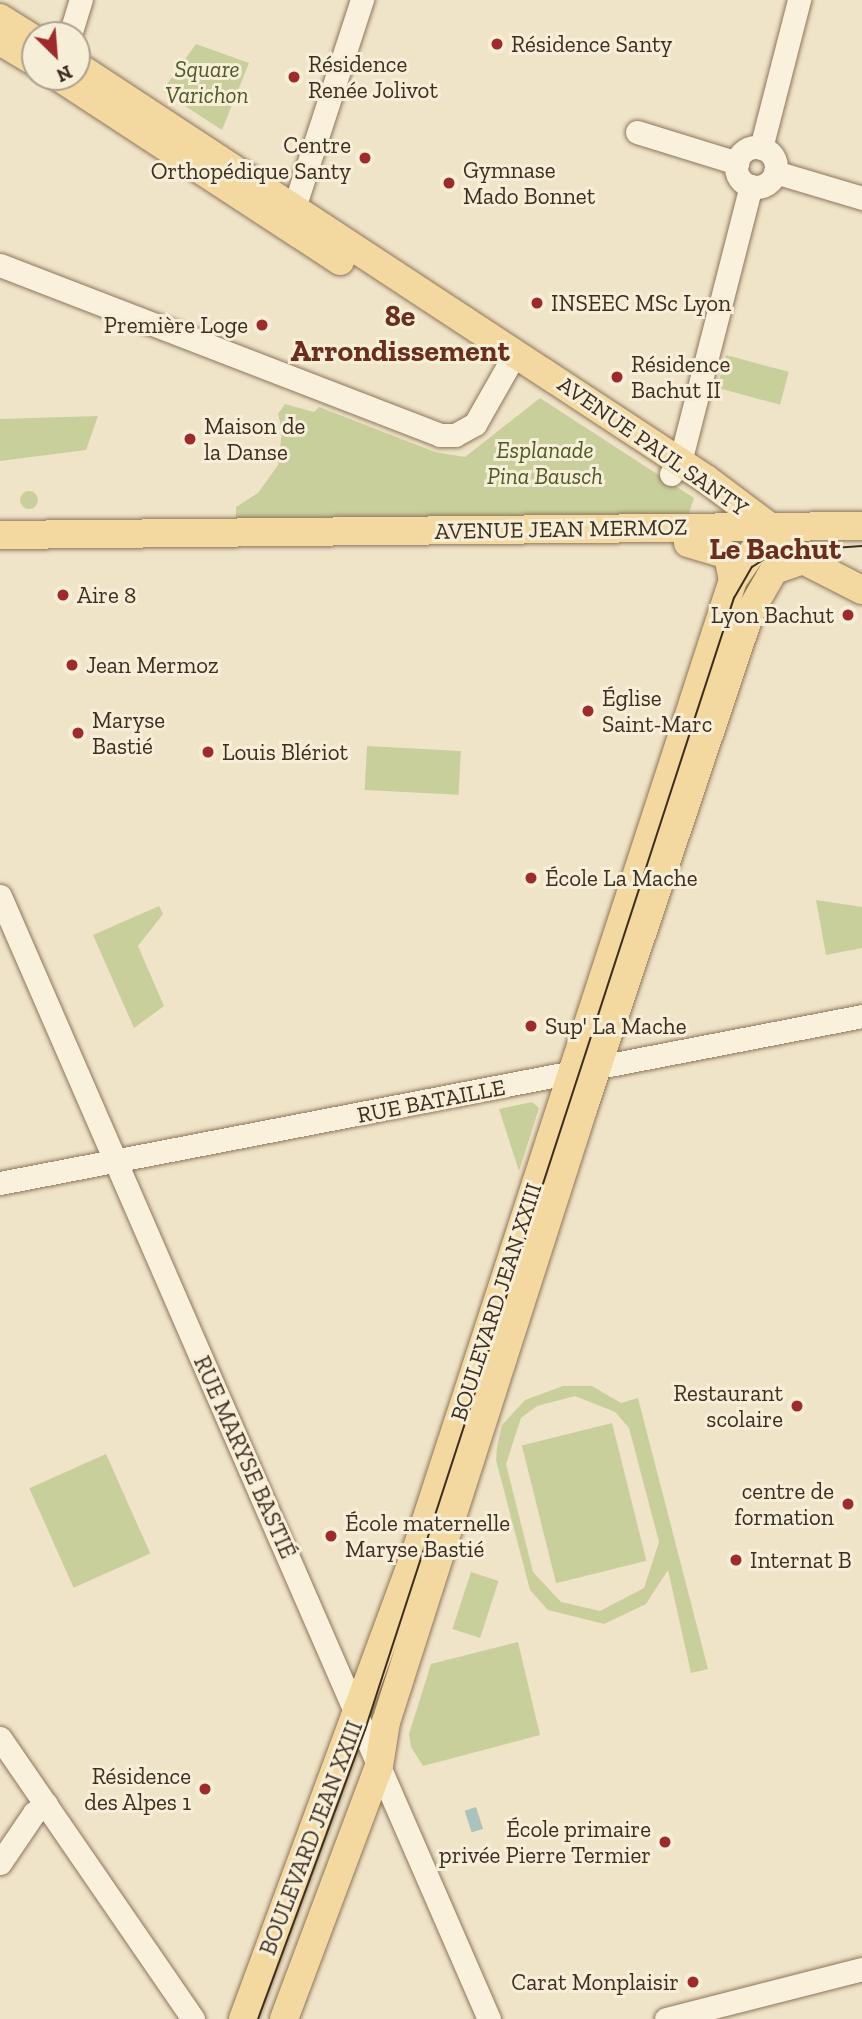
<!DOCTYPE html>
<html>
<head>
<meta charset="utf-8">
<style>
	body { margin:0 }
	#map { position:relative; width:862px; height:2019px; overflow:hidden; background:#f0e4c8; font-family:"Zilla Slab",serif }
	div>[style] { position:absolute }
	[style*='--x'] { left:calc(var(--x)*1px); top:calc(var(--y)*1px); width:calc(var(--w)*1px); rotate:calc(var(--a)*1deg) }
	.green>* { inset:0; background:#c9cf9b; transform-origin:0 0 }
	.round { border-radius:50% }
	.water>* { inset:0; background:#a9c4bc; transform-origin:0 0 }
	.roads { filter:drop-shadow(0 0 2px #8d765c) drop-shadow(0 0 2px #8d765c) }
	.minor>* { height:23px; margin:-11.5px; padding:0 11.5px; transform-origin:11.5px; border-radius:11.5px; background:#faf1dc }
	.minor>.ring { margin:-11.5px; padding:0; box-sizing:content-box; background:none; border:23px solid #faf1dc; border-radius:50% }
	.major>* { height:28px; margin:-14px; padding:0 14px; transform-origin:14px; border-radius:14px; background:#f3d9a0 }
	.tram>* { height:2px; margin:-1px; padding:0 1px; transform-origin:1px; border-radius:1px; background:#3d2e20 }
	.dots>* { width:19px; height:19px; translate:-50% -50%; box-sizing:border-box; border:4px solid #f7eed8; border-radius:50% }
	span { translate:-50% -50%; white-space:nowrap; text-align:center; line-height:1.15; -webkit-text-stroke:6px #f7eed8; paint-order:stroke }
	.poi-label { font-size:23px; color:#3d2e20 }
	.left { translate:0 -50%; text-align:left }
	.right { translate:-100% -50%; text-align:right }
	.park-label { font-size:23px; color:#4d5a26; font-style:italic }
	.street-label { font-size:23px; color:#3d2e20 }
	.district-label { font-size:30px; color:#6b2e1e; font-weight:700 }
	.north { position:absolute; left:21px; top:21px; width:70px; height:70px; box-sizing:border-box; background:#f7eed8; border:2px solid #ada18e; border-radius:50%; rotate:155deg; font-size:19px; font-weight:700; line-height:28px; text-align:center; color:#3d2e20 }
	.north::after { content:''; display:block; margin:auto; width:24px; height:32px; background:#9e2a2b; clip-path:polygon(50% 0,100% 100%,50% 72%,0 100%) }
</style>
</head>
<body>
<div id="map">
	<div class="green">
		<div style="clip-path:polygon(196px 44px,249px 63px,222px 130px,162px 91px)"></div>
		<div style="left:726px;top:355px;width:65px;height:34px;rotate:15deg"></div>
		<div style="clip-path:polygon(540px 398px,694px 498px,687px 519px,236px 518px,236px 507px,258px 493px,278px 465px,282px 431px,278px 414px,285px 404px,314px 412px,319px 407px,435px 452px,465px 457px)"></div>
		<div style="clip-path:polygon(98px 416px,86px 450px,0 461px,0 419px)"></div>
		<div class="round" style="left:20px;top:491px;width:18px;height:18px"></div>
		<div style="left:367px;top:746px;width:94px;height:44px;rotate:3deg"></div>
		<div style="clip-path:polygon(816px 900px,862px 907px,862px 948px,826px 955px)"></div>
		<div style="clip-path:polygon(159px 906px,163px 914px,138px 946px,164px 1006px,134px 1028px,93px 935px)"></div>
		<div style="clip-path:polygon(532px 1102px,539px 1108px,519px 1171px,499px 1109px)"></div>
		<div style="clip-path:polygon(evenodd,563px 1386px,592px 1386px,621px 1403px,638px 1398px,708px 1669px,691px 1673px,668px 1570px,646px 1604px,604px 1624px,548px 1610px,530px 1590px,496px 1460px,497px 1447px,502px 1425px,525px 1400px,563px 1386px,575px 1396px,615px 1412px,629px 1428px,659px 1542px,644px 1588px,600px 1611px,561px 1602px,533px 1572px,506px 1464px,521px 1418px,537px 1406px,575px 1396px)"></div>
		<div style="left:612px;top:1423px;width:142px;height:93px;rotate:76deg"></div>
		<div style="left:106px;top:1454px;width:109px;height:84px;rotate:66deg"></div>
		<div style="left:471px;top:1572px;width:29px;height:60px;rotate:18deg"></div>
		<div style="clip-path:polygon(518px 1642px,540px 1735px,423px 1766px,411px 1747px,409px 1734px,431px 1664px)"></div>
	</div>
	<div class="water">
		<div style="left:476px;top:1807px;width:23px;height:12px;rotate:72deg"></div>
	</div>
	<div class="roads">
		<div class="minor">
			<div style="--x:70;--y:35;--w:37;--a:-73"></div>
			<div style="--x:637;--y:132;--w:105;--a:17.2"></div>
			<div class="ring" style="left:736px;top:147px;width:17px;height:17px"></div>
			<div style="--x:761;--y:148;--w:153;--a:-75.6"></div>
			<div style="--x:775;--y:172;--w:91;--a:16.6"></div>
			<div style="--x:289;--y:223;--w:235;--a:-71.9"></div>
			<div style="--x:0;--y:265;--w:472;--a:21.1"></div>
			<div style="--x:440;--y:435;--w:15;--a:0"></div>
			<div style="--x:455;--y:435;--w:23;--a:-29"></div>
			<div style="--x:475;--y:424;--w:81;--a:-60.3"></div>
			<div style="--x:671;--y:474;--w:15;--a:-53"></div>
			<div style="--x:680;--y:462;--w:285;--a:-75.6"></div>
			<div style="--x:0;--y:896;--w:1225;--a:66.47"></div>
			<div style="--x:0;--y:1183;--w:878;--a:-10.96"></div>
			<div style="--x:0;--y:1738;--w:341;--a:55.5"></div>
			<div style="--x:0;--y:1863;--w:60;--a:-55.8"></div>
			<div style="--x:34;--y:1813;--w:15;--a:-37"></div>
			<div style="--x:666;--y:2019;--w:202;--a:-14.3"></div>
		</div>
		<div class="major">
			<div style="--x:0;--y:18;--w:41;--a:32.2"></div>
			<div style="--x:0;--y:41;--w:41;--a:31"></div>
			<div style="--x:77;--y:66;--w:752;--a:33.29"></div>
			<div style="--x:706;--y:479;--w:80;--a:36.9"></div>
			<div style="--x:770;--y:527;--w:47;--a:45"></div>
			<div style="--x:803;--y:560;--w:66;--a:27"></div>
			<div style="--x:59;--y:77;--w:336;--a:33.2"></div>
			<div style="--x:0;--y:535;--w:862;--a:-0.6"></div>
			<div style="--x:688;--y:543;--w:42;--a:16.7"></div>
			<div style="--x:728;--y:555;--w:25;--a:79"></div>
			<div style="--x:243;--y:2019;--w:496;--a:-69.7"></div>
			<div style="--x:415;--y:1554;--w:1025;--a:-71.92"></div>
			<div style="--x:733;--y:580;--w:65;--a:-55.1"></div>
			<div style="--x:284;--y:2019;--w:270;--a:-69.4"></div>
			<div style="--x:379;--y:1766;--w:45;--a:-81"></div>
			<div style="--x:386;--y:1722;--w:644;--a:-72.18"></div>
			<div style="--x:583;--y:1109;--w:527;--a:-71.39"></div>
			<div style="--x:751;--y:610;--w:46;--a:-60.1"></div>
			<div style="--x:774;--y:570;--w:31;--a:-19"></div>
		</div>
	</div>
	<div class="tram">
		<div style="--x:258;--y:2019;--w:308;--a:-69.7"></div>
		<div style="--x:365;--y:1730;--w:1191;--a:-71.95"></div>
		<div style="--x:734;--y:598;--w:36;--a:-60"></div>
		<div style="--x:752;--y:567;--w:27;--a:-33"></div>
		<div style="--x:775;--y:552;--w:87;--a:-3.9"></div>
	</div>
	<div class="dots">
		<div style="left:497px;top:44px;background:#9e2a2b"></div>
		<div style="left:294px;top:77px;background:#9e2a2b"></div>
		<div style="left:365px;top:158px;background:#9e2a2b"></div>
		<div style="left:449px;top:183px;background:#9e2a2b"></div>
		<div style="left:537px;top:303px;background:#9e2a2b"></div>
		<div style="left:262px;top:325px;background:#9e2a2b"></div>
		<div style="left:617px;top:377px;background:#9e2a2b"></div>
		<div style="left:190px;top:439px;background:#9e2a2b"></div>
		<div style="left:63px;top:595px;background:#9e2a2b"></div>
		<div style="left:848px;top:615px;background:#9e2a2b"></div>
		<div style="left:72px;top:665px;background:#9e2a2b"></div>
		<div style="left:588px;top:711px;background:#9e2a2b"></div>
		<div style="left:78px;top:733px;background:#9e2a2b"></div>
		<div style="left:208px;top:752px;background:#9e2a2b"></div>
		<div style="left:531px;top:878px;background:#9e2a2b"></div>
		<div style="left:531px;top:1026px;background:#9e2a2b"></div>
		<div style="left:797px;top:1406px;background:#9e2a2b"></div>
		<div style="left:848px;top:1504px;background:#9e2a2b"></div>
		<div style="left:331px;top:1536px;background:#9e2a2b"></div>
		<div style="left:736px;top:1560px;background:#9e2a2b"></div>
		<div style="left:205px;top:1789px;background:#9e2a2b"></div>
		<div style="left:665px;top:1842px;background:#9e2a2b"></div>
		<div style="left:693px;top:1982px;background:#9e2a2b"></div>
	</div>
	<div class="poi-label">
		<span class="left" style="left:511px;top:44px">Résidence Santy</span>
		<span class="left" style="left:308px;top:77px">Résidence<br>Renée Jolivot</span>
		<span class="right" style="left:351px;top:158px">Centre<br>Orthopédique Santy</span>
		<span class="left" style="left:463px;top:183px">Gymnase<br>Mado Bonnet</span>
		<span class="left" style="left:551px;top:303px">INSEEC MSc Lyon</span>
		<span class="right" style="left:248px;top:325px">Première Loge</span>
		<span class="left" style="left:631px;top:377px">Résidence<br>Bachut II</span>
		<span class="left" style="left:204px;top:439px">Maison de<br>la Danse</span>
		<span class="left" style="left:77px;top:595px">Aire 8</span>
		<span class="right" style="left:834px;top:615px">Lyon Bachut</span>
		<span class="left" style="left:86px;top:665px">Jean Mermoz</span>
		<span class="left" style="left:602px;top:711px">Église<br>Saint-Marc</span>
		<span class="left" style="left:92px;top:733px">Maryse<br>Bastié</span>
		<span class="left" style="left:222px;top:752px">Louis Blériot</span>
		<span class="left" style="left:545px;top:878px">École La Mache</span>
		<span class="left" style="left:545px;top:1026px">Sup' La Mache</span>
		<span class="right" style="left:783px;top:1406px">Restaurant<br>scolaire</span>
		<span class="right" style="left:834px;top:1504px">centre de<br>formation</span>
		<span class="left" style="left:345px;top:1536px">École maternelle<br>Maryse Bastié</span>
		<span class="left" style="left:750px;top:1560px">Internat B</span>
		<span class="right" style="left:191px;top:1789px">Résidence<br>des Alpes 1</span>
		<span class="right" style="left:651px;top:1842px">École primaire<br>privée Pierre Termier</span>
		<span class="right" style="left:679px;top:1982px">Carat Monplaisir</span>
	</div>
	<div class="park-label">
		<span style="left:207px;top:82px">Square<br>Varichon</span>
		<span style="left:545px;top:463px">Esplanade<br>Pina Bausch</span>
	</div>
	<div class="street-label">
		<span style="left:653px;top:446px;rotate:35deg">AVENUE PAUL SANTY</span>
		<span style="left:561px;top:529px;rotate:-1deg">AVENUE JEAN MERMOZ</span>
		<span style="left:431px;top:1101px;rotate:-11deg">RUE BATAILLE</span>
		<span style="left:496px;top:1302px;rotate:-72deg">BOULEVARD JEAN XXIII</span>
		<span style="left:245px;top:1457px;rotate:66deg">RUE MARYSE BASTIÉ</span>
		<span style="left:311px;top:1838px;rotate:-69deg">BOULEVARD JEAN XXIII</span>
	</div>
	<div class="district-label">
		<span style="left:400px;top:333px">8e<br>Arrondissement</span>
		<span style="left:775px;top:549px">Le Bachut</span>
	</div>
	<div class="north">N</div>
</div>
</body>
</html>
